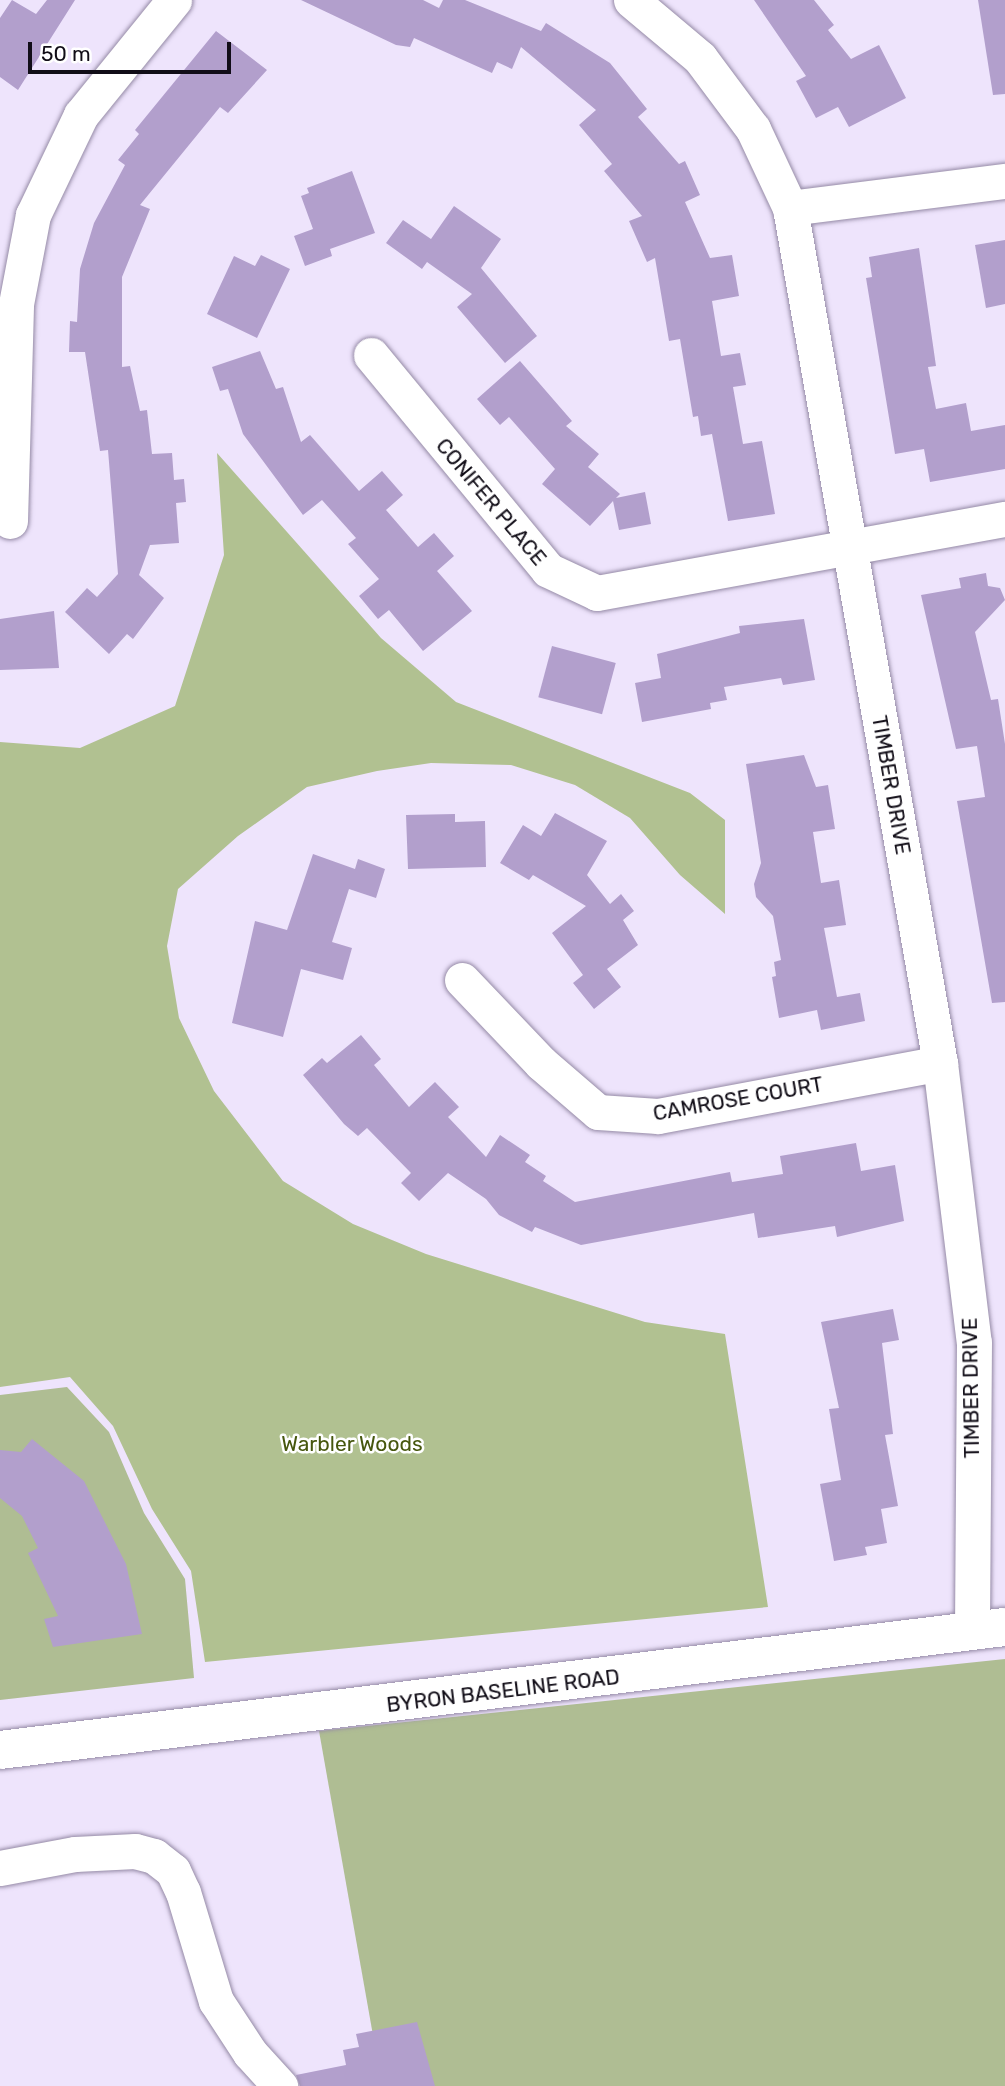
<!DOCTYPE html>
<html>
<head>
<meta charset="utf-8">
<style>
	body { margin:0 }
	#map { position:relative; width:1005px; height:2086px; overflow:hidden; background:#eee4fc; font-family:Rubik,sans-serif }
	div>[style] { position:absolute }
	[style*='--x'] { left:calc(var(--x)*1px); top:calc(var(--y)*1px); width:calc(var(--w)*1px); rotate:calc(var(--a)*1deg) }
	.green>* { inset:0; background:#afbd93 }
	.forest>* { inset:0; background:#b1c191 }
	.building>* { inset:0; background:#b29fcc; transform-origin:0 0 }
	.roads { filter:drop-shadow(0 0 2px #958aa6) drop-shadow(0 0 2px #958aa6) }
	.minor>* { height:35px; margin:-17.5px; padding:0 17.5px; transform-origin:17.5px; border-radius:17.5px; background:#fff }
	.major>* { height:38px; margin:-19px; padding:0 19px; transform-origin:19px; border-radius:19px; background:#fff }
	span { translate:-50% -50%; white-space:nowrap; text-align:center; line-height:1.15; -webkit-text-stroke:5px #fff; paint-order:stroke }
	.street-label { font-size:21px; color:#110d17 }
	.park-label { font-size:21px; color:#46570e }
	.scale { position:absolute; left:28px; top:42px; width:203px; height:32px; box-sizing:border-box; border:4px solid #110d17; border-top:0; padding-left:9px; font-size:21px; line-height:24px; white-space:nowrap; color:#110d17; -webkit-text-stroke:5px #fff; paint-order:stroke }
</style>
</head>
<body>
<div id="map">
	<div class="green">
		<div style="clip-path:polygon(67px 1387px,109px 1432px,144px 1513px,185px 1579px,194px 1678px,0 1700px,0 1395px)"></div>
		<div style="clip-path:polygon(1005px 1659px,1005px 2086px,382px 2086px,319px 1731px)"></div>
	</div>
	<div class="forest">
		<div style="clip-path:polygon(217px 453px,381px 638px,456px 702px,690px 793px,725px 820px,725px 914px,680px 875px,630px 818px,575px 785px,511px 765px,431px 763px,377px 771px,307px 787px,238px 836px,178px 889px,167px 946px,179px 1018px,214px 1091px,283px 1181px,353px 1224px,426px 1254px,645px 1322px,725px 1334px,768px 1607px,205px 1662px,191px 1571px,152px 1509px,113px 1426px,70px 1377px,0 1387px,0 742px,80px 748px,175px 706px,224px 555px)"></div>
	</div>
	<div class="building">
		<div style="clip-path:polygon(12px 0,36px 14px,47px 0,75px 0,18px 90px,0 77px,0 18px)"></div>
		<div style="clip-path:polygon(301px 0,423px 0,439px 8px,443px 0,465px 0,541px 31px,546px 23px,610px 63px,647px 109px,638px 117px,679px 164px,685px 161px,700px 195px,685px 202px,710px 258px,732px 255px,739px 296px,712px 301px,721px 356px,740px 353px,746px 385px,733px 387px,743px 444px,762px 441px,775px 514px,728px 521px,712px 434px,701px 436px,698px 416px,693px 417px,680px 339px,669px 341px,655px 258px,647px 262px,629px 221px,642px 216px,604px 171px,612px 164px,579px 125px,596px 110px,521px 47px,512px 69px,497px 62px,492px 73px,414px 38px,410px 47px,396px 45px)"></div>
		<div style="clip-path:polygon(754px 0,814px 0,834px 25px,828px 30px,851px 59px,879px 45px,906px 98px,849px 127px,838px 107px,816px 118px,796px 81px,806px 76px)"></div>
		<div style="clip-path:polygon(978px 0,1005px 0,1005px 94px,993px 95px)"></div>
		<div style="clip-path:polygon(216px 31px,267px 70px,228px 113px,220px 107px,140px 205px,150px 209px,122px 277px,122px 367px,130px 366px,140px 411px,147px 410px,152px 454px,172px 453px,174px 480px,184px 479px,186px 502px,176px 503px,179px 543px,150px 545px,139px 575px,164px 598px,133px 639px,127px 634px,109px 654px,65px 612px,87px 588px,97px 597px,118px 574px,108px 450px,100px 451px,85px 352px,69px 352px,70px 321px,77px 322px,80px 269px,94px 223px,125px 165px,118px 160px,139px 134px,135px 130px)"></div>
		<div style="clip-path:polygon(352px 171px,375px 233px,330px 249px,332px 256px,305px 266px,294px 236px,313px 229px,301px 196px,309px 193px,307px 188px)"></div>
		<div style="clip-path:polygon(454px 206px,501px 239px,481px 268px,537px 336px,505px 363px,457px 307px,472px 294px,427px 262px,422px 269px,386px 243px,403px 220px,431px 239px)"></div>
		<div style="clip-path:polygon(1005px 240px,1005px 304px,986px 308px,975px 245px)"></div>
		<div style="clip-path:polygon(919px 248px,936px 366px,928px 367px,936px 409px,966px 403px,971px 431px,1005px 425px,1005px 469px,930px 482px,924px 449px,895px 454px,866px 278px,872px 277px,869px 257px)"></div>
		<div style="clip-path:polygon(261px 255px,290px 269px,257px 338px,207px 314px,234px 256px,255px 266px)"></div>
		<div style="clip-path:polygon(260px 351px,276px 389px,283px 387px,301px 442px,310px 435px,359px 491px,382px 471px,403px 495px,386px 510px,418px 547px,434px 533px,454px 556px,437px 571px,472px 611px,423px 651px,389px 610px,378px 619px,359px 596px,379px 579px,348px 544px,356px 538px,322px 500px,303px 515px,243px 434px,228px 389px,220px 391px,212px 367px)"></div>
		<div style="clip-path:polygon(520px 361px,572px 421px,566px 426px,599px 454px,588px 467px,620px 494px,616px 498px,645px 492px,651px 524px,619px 530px,613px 501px,590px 526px,542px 484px,555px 469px,509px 417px,500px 425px,477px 399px)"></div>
		<div style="clip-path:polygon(986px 573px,988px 586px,1000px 588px,1005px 600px,975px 632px,991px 700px,998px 699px,1005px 744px,1005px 1002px,992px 1003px,957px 801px,985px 797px,977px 746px,956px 749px,921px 595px,961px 588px,959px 578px)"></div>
		<div style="clip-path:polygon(54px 611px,59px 668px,0 670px,0 619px)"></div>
		<div style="clip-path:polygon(804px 619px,815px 680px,783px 685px,781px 678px,724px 687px,727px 700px,710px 703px,711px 709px,642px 722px,635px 683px,661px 678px,657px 654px,740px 633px,739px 626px)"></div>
		<div style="left:552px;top:646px;width:66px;height:53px;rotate:15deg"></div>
		<div style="clip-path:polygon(804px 755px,816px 787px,828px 785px,835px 829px,813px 832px,821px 883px,839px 880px,846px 925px,824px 928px,837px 997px,860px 993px,865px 1021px,821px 1030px,817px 1010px,779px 1018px,772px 977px,776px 976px,774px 962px,781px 960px,773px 916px,756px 897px,754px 884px,761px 863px,746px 764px)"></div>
		<div style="clip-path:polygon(555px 813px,607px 841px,587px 875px,610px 904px,621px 894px,634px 911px,623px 920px,638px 945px,607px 969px,621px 987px,594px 1009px,573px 983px,583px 975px,552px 933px,586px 906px,533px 875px,529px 880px,500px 863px,523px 825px,541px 836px)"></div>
		<div style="clip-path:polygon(455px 814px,455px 822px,485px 821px,486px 867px,408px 869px,406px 815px)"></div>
		<div style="clip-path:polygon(313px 854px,355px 869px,358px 859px,385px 869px,376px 898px,349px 889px,332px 942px,352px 948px,343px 980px,301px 969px,283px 1037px,232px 1023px,255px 921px,287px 930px)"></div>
		<div style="clip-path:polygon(361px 1035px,381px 1059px,374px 1065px,409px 1107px,435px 1082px,459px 1107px,448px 1117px,486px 1157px,500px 1135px,530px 1155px,525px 1162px,546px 1176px,543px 1181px,575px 1202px,730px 1172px,732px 1182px,783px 1174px,780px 1156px,856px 1143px,861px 1171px,895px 1165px,904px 1221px,837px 1237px,835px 1226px,758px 1238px,754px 1213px,581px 1245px,535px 1227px,532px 1232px,499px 1215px,486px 1199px,448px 1173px,419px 1201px,401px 1183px,411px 1173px,367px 1128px,358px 1136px,344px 1124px,303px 1075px,322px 1058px,327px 1063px)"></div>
		<div style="clip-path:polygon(893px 1309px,899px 1340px,882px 1343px,893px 1434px,885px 1435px,898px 1506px,881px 1509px,887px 1543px,865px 1547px,867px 1555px,834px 1561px,820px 1484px,841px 1480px,829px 1409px,839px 1408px,821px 1322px)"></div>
		<div style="clip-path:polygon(32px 1439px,84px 1481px,126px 1564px,142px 1634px,53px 1647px,44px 1619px,58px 1616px,28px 1553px,38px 1548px,22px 1516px,0 1498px,0 1450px,21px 1452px)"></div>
		<div style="clip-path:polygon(417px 2022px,435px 2086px,300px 2086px,296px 2075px,346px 2065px,343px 2050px,359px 2047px,356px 2034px)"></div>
	</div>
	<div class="roads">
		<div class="minor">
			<div style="--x:631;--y:0;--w:90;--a:40"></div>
			<div style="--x:700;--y:58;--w:89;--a:53.3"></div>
			<div style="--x:753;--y:129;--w:87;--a:64.9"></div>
			<div style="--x:790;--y:208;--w:868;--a:80.05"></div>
			<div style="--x:940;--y:1063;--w:281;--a:83.1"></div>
			<div style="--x:974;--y:1342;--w:288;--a:90.4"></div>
			<div style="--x:790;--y:208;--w:217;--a:-7.2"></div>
			<div style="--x:371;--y:355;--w:278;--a:50.5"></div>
			<div style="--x:548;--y:570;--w:54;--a:25.1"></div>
			<div style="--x:597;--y:593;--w:415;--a:-10.3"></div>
			<div style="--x:10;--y:521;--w:217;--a:-88.4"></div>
			<div style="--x:16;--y:304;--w:91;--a:-79.2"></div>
			<div style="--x:33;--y:215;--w:111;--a:-64.4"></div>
			<div style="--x:81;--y:115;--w:148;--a:-51"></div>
			<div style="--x:462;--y:980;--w:115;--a:46.4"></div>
			<div style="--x:541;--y:1063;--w:75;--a:40.7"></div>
			<div style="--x:598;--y:1112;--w:60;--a:3.8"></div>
			<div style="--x:658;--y:1116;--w:287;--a:-10.6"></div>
			<div style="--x:0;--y:1868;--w:76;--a:-10.6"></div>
			<div style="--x:75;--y:1854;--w:60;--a:-2.9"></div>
			<div style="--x:135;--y:1851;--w:20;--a:15"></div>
			<div style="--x:154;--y:1856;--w:24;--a:38"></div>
			<div style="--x:173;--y:1871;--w:23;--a:65"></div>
			<div style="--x:183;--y:1892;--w:114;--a:73.2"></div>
			<div style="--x:216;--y:2001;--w:62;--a:56.8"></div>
			<div style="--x:250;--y:2053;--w:45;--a:47.7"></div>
		</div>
		<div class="major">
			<div style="--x:0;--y:1750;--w:1012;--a:-6.98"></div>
		</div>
	</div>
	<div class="street-label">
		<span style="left:491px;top:502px;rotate:50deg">CONIFER PLACE</span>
		<span style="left:891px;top:785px;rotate:80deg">TIMBER DRIVE</span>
		<span style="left:738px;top:1099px;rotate:-10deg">CAMROSE COURT</span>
		<span style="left:971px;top:1388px;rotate:-91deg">TIMBER DRIVE</span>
		<span style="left:503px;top:1691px;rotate:-7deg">BYRON BASELINE ROAD</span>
	</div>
	<div class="park-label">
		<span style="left:352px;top:1444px">Warbler Woods</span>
	</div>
	<div class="scale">50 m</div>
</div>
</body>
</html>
